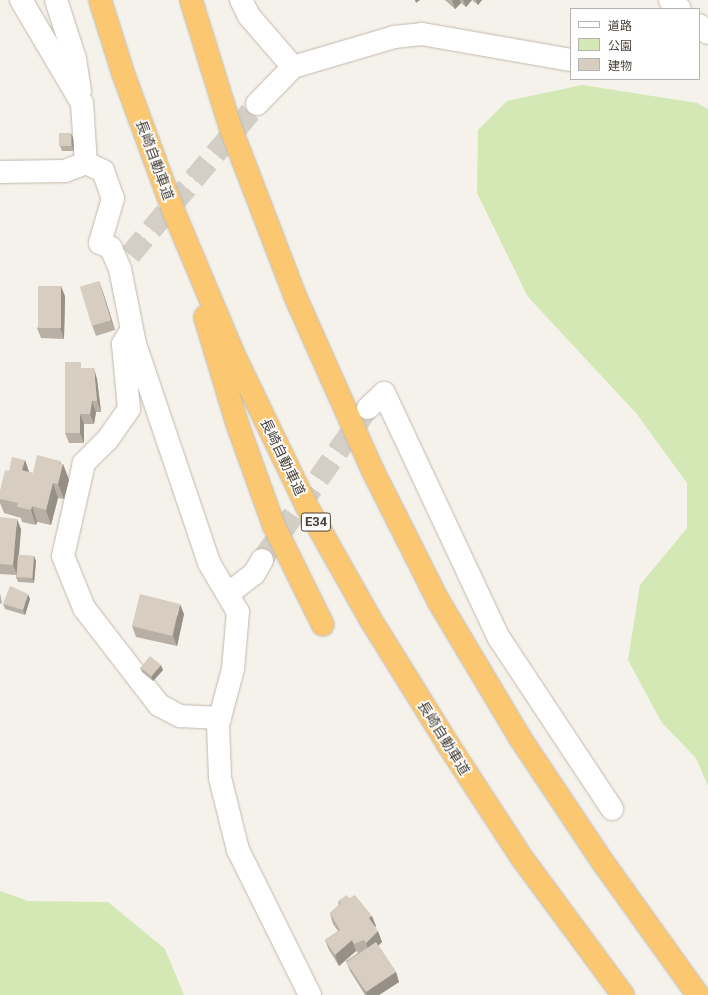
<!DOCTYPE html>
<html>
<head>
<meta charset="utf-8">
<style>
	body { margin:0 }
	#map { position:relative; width:708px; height:995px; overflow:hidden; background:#f5f2eb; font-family:Roboto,"Noto Sans JP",sans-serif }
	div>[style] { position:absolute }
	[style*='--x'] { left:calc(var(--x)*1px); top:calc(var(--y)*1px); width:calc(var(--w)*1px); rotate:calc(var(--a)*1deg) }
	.green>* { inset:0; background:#d3e8b5 }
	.minor-tunnel>* { height:22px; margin-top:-11px; transform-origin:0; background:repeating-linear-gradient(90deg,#d3cfc7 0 22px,transparent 0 33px) }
	.roads { filter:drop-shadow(0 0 1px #c1b9ad) drop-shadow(0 0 1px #c1b9ad) }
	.minor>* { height:22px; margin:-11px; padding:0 11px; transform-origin:11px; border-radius:11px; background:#fff }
	.highway>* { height:22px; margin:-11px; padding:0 11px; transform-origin:11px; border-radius:11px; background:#fbc770 }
	.wall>* { inset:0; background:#b9b0a5 }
	.shaded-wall>* { inset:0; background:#969086; transform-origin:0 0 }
	.building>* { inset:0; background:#d7cdc0; transform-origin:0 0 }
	span { translate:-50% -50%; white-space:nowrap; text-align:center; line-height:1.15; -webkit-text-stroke:3.5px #fff; paint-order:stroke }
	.shield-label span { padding:1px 3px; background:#fff; border:1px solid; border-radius:3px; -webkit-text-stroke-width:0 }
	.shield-label { font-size:13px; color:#494239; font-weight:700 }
	.street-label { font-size:14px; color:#494239 }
	.legend { position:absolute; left:570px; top:8px; width:130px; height:72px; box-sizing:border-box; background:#fff; border:1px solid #b6b3b0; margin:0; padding:5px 7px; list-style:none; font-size:12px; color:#494239 }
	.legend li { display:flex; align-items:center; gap:8px; height:20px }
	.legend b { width:20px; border:1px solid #b6b3b0 }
</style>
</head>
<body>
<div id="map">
	<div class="green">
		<div style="clip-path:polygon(582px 85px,697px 103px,708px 109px,708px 786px,696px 758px,662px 723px,628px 660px,640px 585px,687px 528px,687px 483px,636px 413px,528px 297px,477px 193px,478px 130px,507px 101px)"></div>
		<div style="clip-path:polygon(0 891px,28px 901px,108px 902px,165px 949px,184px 995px,0 995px)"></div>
	</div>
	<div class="minor-tunnel">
		<div style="--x:130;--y:255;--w:197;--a:-49.9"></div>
		<div style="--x:262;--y:560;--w:185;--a:-55.1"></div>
	</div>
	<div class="roads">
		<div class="minor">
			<div style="--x:21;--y:0;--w:120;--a:59.4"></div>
			<div style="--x:82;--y:103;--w:60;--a:86.2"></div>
			<div style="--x:86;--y:163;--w:19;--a:25"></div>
			<div style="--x:103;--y:171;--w:29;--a:70"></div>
			<div style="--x:113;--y:198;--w:47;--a:106.1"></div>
			<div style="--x:100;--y:243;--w:12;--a:24"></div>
			<div style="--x:111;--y:248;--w:23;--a:67"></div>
			<div style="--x:120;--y:269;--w:76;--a:78.7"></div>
			<div style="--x:135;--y:344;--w:231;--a:71.3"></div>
			<div style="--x:209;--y:563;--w:57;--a:59.4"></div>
			<div style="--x:238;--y:612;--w:57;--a:95"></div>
			<div style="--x:233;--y:669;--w:58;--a:105"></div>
			<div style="--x:218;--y:725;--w:53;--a:87.8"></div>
			<div style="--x:220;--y:778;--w:74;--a:76"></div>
			<div style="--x:238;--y:850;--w:162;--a:63.6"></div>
			<div style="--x:56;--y:0;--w:62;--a:72.1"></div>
			<div style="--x:75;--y:59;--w:32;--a:81"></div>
			<div style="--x:241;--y:0;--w:18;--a:63"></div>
			<div style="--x:249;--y:16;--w:67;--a:49.2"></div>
			<div style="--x:670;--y:0;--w:13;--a:42"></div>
			<div style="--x:699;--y:25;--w:12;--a:42"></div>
			<div style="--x:257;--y:104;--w:52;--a:-45.8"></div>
			<div style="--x:293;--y:67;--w:105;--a:-16.5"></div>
			<div style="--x:394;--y:37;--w:28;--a:-6"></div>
			<div style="--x:422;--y:34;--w:151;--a:9.9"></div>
			<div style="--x:0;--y:172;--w:65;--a:-0.9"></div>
			<div style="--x:65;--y:171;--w:22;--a:-21"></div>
			<div style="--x:129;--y:334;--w:12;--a:121"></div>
			<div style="--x:123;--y:344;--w:65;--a:84.7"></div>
			<div style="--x:129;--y:409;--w:38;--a:125"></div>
			<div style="--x:107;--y:440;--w:33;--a:135"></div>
			<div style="--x:84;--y:463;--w:95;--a:102.7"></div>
			<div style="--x:63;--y:556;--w:56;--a:68"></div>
			<div style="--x:84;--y:608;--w:123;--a:52.3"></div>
			<div style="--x:159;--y:705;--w:24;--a:28"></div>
			<div style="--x:180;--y:716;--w:40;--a:2.9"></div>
			<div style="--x:368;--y:408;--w:22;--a:-43"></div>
			<div style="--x:384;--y:393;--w:271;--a:64.9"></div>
			<div style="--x:499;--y:638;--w:205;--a:56.5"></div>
			<div style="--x:228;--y:594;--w:33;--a:-38"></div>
			<div style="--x:254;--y:574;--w:16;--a:-60"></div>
		</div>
		<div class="highway">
			<div style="--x:100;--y:0;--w:77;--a:72.5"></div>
			<div style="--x:123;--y:73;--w:146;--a:69.9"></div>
			<div style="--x:173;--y:210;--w:155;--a:67.2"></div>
			<div style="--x:233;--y:353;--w:169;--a:64.3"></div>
			<div style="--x:306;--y:505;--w:129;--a:60.6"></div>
			<div style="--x:369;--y:617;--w:148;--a:58.2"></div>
			<div style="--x:447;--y:743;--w:137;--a:56.9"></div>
			<div style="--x:522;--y:858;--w:170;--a:53.6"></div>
			<div style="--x:191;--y:0;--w:135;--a:72.8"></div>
			<div style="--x:231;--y:129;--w:179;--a:69"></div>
			<div style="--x:295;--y:296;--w:192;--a:66"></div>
			<div style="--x:373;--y:471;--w:147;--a:63.3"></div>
			<div style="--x:439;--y:602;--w:158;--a:59.2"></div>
			<div style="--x:520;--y:738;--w:148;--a:56.3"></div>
			<div style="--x:602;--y:861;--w:165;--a:54.4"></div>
			<div style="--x:205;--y:317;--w:114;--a:73.2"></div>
			<div style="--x:238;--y:426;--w:106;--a:70.2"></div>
			<div style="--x:274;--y:526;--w:110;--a:63.7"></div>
		</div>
	</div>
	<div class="wall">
		<div style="clip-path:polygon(445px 0,482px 0,478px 5px,472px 0,466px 7px,461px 3px,455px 9px)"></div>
		<div style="clip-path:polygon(73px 138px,74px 151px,62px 151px,60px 146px)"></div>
		<div style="clip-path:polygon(99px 281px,115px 330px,96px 336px,92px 325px)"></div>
		<div style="clip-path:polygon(65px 296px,64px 339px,41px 338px,37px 328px)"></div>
		<div style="clip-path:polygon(83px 368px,97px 379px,101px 412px,96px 412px,94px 424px,84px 424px,84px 443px,69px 443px,65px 433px)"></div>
		<div style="clip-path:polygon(25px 460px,29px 472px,33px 473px,61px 464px,63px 464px,69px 480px,64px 499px,58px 498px,51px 525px,37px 522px,36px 525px,22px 522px,21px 518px,4px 513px,0 503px,0 491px,9px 471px)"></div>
		<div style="clip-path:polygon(0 517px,21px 529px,19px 555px,34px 556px,36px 561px,34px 583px,18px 582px,16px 577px,16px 575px,0 574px)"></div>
		<div style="clip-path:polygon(0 593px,2px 603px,0 604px)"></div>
		<div style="clip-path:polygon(30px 599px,25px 615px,5px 609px,3px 604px)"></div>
		<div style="clip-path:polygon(184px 614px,177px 646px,136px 637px,132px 626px)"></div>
		<div style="clip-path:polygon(140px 667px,163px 670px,153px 681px,142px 672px)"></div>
		<div style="clip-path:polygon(349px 898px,376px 926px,375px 927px,382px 942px,378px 945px,396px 972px,399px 982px,379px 995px,365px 995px,350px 971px,346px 961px,358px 953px,356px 951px,339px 966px,329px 950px,325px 940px,338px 931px,333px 924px,330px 913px,339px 905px,338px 901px)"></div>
	</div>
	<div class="shaded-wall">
		<div style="clip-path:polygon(415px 0,420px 0,416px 3px)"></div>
		<div style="clip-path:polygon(452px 0,460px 0,461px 3px,455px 9px)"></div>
		<div style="clip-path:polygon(463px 0,472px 0,466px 7px)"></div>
		<div style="clip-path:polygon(476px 0,482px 0,478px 5px)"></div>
		<div style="clip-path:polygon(71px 133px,73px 138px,74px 151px,72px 145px)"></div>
		<div style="clip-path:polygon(99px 281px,103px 292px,115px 330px,111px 320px)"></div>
		<div style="clip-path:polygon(61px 286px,65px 296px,64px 339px,60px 328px)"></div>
		<div style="clip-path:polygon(94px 368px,97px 379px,101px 412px,97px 401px)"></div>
		<div style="clip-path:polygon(92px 401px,96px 412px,94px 424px,90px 414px)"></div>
		<div style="clip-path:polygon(80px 414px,84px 424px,84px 443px,80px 433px)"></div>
		<div style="clip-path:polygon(25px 460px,30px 475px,22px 470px)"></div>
		<div style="clip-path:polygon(60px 461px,62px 467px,63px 464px,69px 480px,64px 499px,58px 484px)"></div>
		<div style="clip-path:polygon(53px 483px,58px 498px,51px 525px,46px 510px)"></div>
		<div style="clip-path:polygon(32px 506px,37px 522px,36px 525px,31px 510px)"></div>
		<div style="clip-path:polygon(17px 519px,21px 529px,17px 575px,13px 565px)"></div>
		<div style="clip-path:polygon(34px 556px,36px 561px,34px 583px,32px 578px)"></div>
		<div style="clip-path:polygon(28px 594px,30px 599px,25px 615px,23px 610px)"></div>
		<div style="clip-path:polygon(180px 604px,184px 614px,177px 646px,173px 636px)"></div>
		<div style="clip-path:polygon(161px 665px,163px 670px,153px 681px,151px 676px)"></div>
		<div style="left:372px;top:916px;width:11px;height:4px;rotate:68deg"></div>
		<div style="clip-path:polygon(378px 931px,382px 942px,370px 954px,366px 943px)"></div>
		<div style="clip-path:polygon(352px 940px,356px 951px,339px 966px,335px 955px)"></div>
		<div style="clip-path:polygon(396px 972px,399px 982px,379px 995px,367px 995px,365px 991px)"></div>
	</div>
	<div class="building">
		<div style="left:59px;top:133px;width:12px;height:13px"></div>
		<div style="left:99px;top:281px;width:41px;height:20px;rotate:73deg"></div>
		<div style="left:38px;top:286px;width:23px;height:42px"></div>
		<div style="clip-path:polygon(65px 362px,81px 362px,81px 368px,94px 368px,97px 401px,92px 401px,90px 414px,80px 414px,80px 433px,65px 433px)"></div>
		<div style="clip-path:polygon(37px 455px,60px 461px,60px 464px,63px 464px,58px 484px,53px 483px,46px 510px,32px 506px,31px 510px,17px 507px,18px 503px,0 499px,0 491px,5px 470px,9px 471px,12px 457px,25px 460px,22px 470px,33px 473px)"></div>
		<div style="clip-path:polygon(0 517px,17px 519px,13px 565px,0 564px)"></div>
		<div style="left:18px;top:555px;width:16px;height:22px;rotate:4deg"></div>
		<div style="clip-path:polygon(10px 586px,28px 594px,23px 610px,3px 604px)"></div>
		<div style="left:140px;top:594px;width:41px;height:33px;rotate:14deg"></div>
		<div style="left:150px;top:656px;width:14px;height:15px;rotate:39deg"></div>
		<div style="clip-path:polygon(347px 895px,349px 898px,355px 895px,372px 916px,369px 918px,378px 931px,366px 943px,364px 940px,354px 944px,352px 940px,335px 955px,325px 940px,340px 930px,330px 913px,341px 904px,338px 901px)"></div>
		<div style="left:376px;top:942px;width:36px;height:36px;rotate:56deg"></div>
	</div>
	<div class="shield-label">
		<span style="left:316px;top:522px">E34</span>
	</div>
	<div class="street-label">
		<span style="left:155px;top:160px;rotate:70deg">長崎自動車道</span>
		<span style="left:283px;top:457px;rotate:64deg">長崎自動車道</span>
		<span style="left:444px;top:738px;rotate:58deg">長崎自動車道</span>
	</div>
	<ul class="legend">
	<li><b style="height:5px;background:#fff"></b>道路</li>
	<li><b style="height:11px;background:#d3e8b5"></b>公園</li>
	<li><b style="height:11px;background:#d7cdc0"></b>建物</li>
	</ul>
</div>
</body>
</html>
